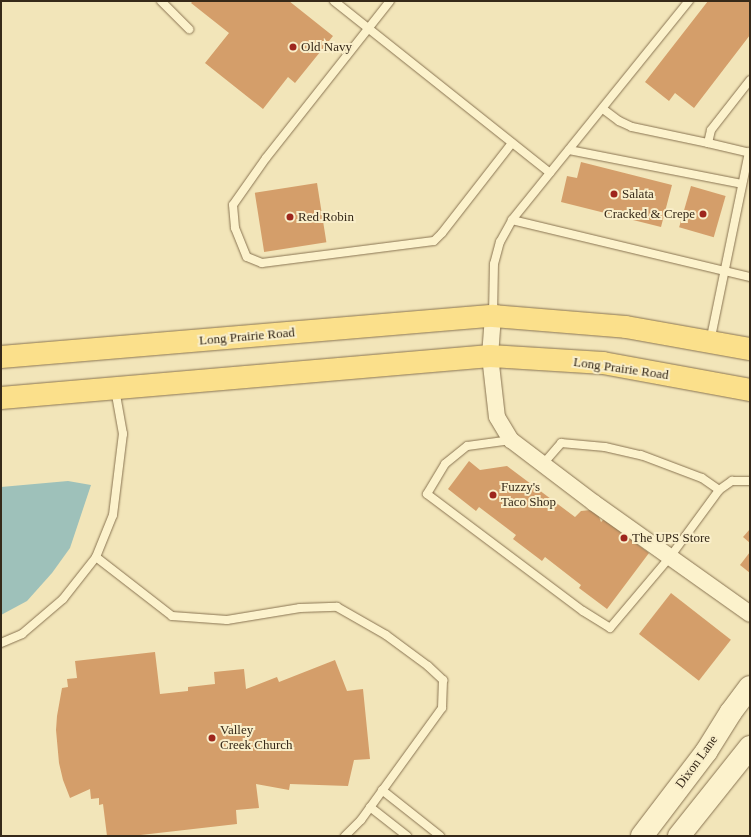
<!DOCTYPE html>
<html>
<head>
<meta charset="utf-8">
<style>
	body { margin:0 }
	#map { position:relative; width:751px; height:837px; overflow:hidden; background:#f2e5b9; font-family:Georgia,serif }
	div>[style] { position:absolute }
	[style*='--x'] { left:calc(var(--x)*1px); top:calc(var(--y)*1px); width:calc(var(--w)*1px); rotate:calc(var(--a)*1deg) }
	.water>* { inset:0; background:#9ec1ba }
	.building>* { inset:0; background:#d49e6a; transform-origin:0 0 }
	.roads { filter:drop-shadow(0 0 1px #897452) drop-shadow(0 0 1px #897452) }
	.service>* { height:8px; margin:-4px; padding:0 4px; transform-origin:4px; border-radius:4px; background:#fcf2cc }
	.minor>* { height:16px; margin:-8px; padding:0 8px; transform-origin:8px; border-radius:8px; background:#fcf2cc }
	.secondary>* { height:22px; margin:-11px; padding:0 11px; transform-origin:11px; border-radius:11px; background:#fcf2cc }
	.primary>* { height:22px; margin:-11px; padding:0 11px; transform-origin:11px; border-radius:11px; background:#fbe08b }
	.dots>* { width:11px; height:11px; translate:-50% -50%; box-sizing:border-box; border:2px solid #f9eec9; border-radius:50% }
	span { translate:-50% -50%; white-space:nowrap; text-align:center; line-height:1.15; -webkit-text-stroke:4px #f9eec9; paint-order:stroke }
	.poi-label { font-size:13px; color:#362919 }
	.left { translate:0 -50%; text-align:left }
	.right { translate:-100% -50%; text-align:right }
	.street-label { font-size:13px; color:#362919 }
	.frame { position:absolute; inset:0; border:2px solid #362919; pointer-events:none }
</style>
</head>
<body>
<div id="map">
	<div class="water">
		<div style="clip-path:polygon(68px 481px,91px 485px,70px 548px,52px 573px,27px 601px,1px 615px,1px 487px)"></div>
	</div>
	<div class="building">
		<div style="clip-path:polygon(193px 1px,289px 1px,333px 36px,295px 83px,288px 77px,263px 109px,205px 63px,229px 33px,191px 3px)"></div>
		<div style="clip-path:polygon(708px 1px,750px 1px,750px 35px,694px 108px,675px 93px,669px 101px,645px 82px)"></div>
		<div style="clip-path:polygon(581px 162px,672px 185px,661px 227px,561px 202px,567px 176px,577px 178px)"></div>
		<div style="left:317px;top:183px;width:60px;height:63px;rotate:81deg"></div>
		<div style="left:691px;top:186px;width:36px;height:43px;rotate:16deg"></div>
		<div style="clip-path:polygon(469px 461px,480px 470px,507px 466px,575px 517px,581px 511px,591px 510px,598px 514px,601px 522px,604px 519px,649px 553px,607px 609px,579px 588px,581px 585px,545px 557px,542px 561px,513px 539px,516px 535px,479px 507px,476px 511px,448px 489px)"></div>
		<div style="clip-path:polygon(750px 529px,750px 543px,743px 537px)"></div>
		<div style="clip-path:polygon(750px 552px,750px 573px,740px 565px)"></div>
		<div style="left:671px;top:593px;width:76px;height:52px;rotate:38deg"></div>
		<div style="clip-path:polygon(155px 652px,160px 694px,188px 691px,188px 687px,215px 684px,214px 672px,244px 669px,246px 689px,277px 677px,279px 682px,335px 660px,347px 691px,363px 689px,370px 759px,354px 760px,348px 786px,290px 784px,289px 790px,256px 784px,259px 808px,236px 810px,237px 824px,132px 836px,107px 836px,103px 804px,99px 805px,99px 798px,91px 799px,90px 789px,70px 798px,63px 780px,59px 763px,56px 730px,57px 716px,62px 688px,68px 687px,67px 679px,77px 678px,75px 661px)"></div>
	</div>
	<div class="roads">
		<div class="service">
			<div style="--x:161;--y:1;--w:40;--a:45"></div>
			<div style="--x:334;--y:1;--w:276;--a:38.5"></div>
			<div style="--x:390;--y:1;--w:200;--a:128.3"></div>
			<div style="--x:266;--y:158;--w:57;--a:125.1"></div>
			<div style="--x:233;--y:205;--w:23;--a:85"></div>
			<div style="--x:235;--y:228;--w:31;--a:68"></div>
			<div style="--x:247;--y:257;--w:16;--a:22"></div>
			<div style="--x:262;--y:263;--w:173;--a:-7.3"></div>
			<div style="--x:434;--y:241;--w:11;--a:-45"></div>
			<div style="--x:442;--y:233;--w:114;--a:-52.1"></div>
			<div style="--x:603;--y:109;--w:20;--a:37"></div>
			<div style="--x:619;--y:121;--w:14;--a:25"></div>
			<div style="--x:632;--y:127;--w:78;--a:11.9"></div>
			<div style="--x:708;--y:143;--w:13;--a:-77"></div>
			<div style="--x:711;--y:130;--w:63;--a:-52"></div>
			<div style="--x:708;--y:143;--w:43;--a:13.4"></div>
			<div style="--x:569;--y:150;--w:176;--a:11.1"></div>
			<div style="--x:512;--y:220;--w:245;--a:13.5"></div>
			<div style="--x:493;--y:315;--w:51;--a:-88.9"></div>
			<div style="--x:494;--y:264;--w:23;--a:-75"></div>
			<div style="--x:500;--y:242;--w:25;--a:-61"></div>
			<div style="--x:512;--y:220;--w:282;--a:-51.1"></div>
			<div style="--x:710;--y:342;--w:194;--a:-78.4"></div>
			<div style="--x:511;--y:440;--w:44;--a:172.2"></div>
			<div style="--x:467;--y:446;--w:28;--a:141"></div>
			<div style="--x:445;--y:464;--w:35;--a:121"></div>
			<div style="--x:427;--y:494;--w:195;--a:36.9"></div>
			<div style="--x:583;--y:611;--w:32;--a:32"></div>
			<div style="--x:610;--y:628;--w:93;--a:-49.8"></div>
			<div style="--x:670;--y:557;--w:83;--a:-53.8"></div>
			<div style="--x:719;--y:490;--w:16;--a:-35"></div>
			<div style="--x:732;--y:481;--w:18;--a:0"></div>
			<div style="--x:543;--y:464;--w:28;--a:-49"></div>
			<div style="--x:561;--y:443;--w:44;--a:5.2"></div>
			<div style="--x:605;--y:447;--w:37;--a:13"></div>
			<div style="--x:641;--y:455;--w:65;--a:20.7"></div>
			<div style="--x:702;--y:478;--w:21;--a:35"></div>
			<div style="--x:96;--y:557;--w:96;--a:37.8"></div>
			<div style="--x:172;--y:616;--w:55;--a:4.2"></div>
			<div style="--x:227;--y:620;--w:74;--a:-9.3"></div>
			<div style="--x:300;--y:608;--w:37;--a:-2"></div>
			<div style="--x:337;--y:607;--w:56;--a:29.7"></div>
			<div style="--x:386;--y:635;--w:52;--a:36.4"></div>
			<div style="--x:428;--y:666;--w:21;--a:43"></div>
			<div style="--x:443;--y:680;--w:28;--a:92"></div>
			<div style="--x:442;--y:708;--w:138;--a:125.9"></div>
			<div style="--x:361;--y:820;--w:23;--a:135"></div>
			<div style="--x:1;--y:643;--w:23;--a:-23"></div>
			<div style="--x:22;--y:634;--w:54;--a:-40.5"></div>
			<div style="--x:63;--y:599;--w:53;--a:-51.8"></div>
			<div style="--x:96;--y:557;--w:45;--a:-68"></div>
			<div style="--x:113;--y:515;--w:82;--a:-83"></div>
			<div style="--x:123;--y:434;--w:46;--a:-100.1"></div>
			<div style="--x:382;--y:790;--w:74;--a:38.4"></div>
			<div style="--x:370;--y:807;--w:47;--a:38.1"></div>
		</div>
		<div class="minor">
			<div style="--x:493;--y:316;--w:40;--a:94.3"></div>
			<div style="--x:490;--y:356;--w:61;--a:83.5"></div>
			<div style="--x:497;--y:417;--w:27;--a:59"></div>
			<div style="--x:511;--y:440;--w:104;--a:37.2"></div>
			<div style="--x:594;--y:503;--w:191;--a:35.4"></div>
		</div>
		<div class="secondary">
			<div style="--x:642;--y:836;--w:106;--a:-52.7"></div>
			<div style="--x:706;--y:752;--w:47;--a:-58"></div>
			<div style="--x:731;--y:712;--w:31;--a:-53"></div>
			<div style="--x:679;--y:836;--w:114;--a:-51.4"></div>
		</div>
		<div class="primary">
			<div style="--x:1;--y:357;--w:494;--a:-4.8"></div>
			<div style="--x:493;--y:316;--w:133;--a:4.7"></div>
			<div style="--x:626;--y:327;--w:126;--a:10.1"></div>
			<div style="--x:1;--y:398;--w:491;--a:-4.9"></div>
			<div style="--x:490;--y:356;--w:113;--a:3.5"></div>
			<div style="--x:603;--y:363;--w:149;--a:10.4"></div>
		</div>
	</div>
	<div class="dots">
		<div style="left:293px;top:47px;background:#9e261d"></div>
		<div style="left:614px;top:194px;background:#9e261d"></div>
		<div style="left:703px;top:214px;background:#9e261d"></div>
		<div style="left:290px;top:217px;background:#9e261d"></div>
		<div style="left:493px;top:495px;background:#9e261d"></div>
		<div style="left:624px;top:538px;background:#9e261d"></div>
		<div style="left:212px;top:738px;background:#9e261d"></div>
	</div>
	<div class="poi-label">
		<span class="left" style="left:301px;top:47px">Old Navy</span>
		<span class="left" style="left:622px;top:194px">Salata</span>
		<span class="right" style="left:695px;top:214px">Cracked &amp; Crepe</span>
		<span class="left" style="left:298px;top:217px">Red Robin</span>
		<span class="left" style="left:501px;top:495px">Fuzzy's<br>Taco Shop</span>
		<span class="left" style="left:632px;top:538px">The UPS Store</span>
		<span class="left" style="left:220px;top:738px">Valley<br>Creek Church</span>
	</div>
	<div class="street-label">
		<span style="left:247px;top:337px;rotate:-5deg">Long Prairie Road</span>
		<span style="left:621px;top:369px;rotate:8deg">Long Prairie Road</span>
		<span style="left:697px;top:762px;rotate:-54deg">Dixon Lane</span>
	</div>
	<div class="frame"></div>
</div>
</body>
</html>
